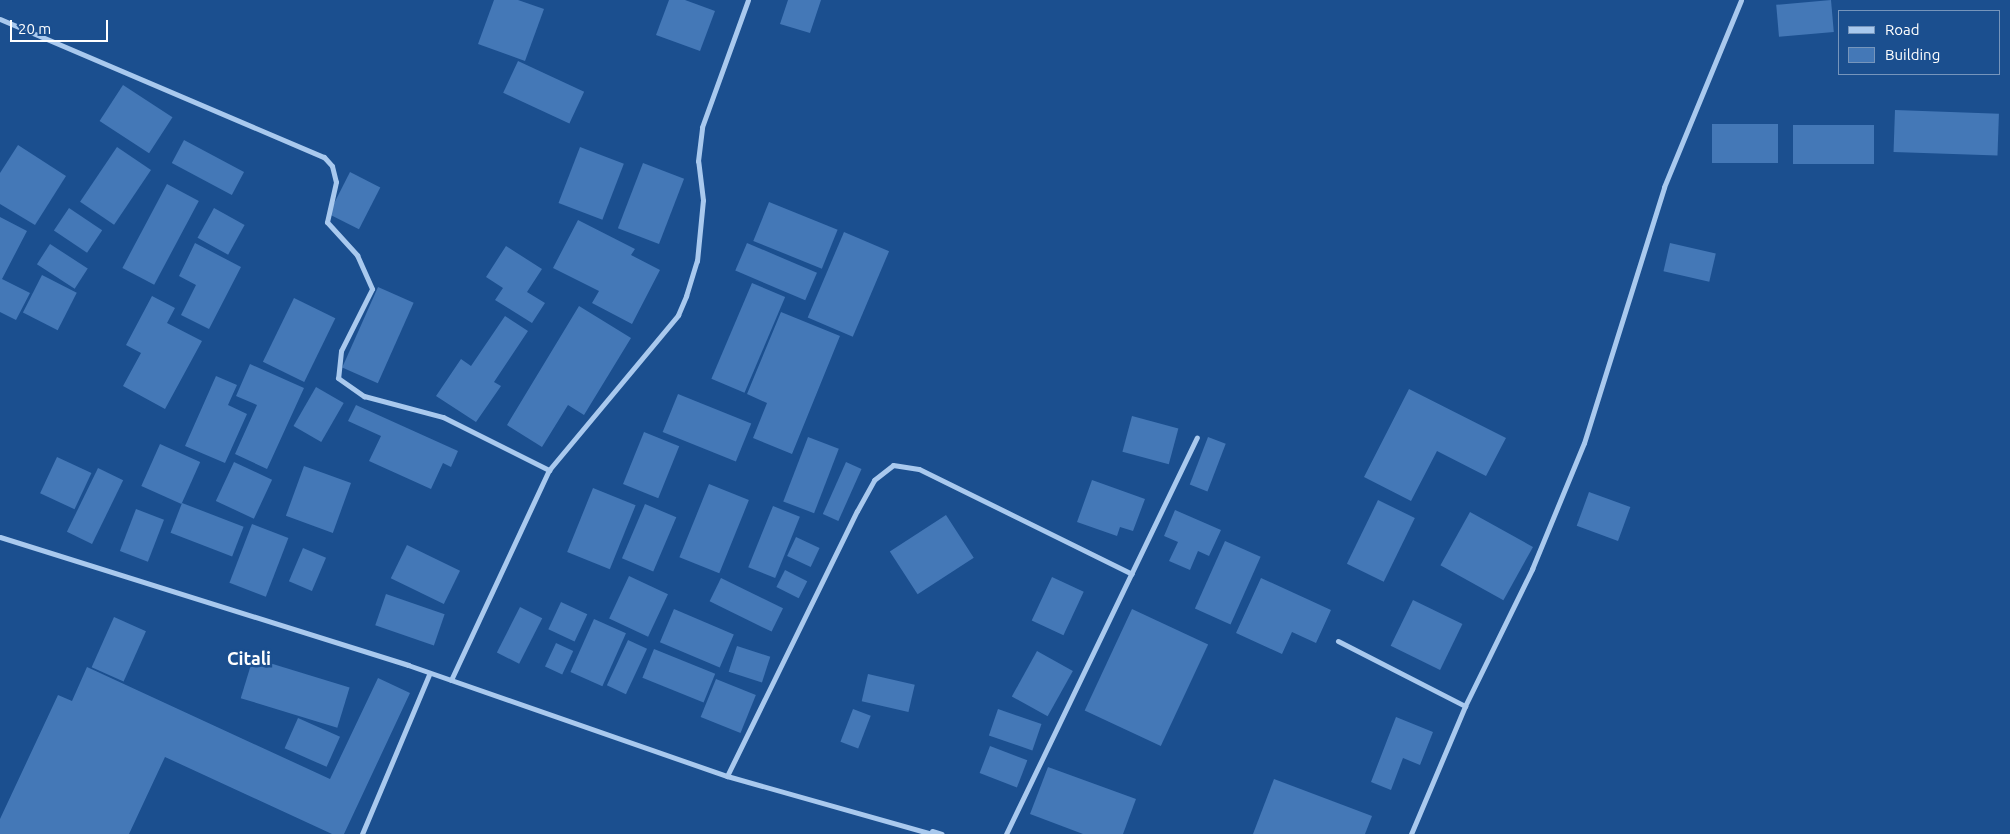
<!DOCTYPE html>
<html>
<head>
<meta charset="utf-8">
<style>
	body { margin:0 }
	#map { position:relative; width:2010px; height:834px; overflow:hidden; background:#1b4f8f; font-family:Ubuntu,sans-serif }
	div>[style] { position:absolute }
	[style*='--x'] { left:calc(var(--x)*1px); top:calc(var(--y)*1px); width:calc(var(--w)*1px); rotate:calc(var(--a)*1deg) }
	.building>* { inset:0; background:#4478b7; transform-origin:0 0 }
	.minor>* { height:5px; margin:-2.5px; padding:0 2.5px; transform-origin:2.5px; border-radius:2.5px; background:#a9c9ee }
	span { translate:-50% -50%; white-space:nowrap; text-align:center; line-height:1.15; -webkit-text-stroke:5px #1b4f8f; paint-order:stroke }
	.quarter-label { font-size:18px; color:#fff; font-weight:700 }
	.legend { position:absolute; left:1838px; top:10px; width:162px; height:65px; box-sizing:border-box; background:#1b4f8f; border:1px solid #7695bc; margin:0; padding:6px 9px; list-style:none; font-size:15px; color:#fff }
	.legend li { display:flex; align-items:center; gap:10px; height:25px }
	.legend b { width:25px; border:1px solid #7695bc }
	.scale { position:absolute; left:10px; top:20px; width:98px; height:22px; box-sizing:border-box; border:2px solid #fff; border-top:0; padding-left:6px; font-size:15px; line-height:18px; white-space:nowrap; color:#fff; -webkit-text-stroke:4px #1b4f8f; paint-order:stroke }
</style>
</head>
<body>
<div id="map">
	<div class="building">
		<div style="clip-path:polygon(494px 0,518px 0,544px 9px,525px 61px,478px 44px)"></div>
		<div style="clip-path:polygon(669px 0,685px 0,715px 11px,700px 51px,656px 35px)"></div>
		<div style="clip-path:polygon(788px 0,821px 0,810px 33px,780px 24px)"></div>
		<div style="left:1831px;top:0;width:32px;height:55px;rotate:85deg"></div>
		<div style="left:518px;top:61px;width:73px;height:35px;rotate:25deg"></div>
		<div style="left:123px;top:85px;width:59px;height:43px;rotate:33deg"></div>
		<div style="left:1895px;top:110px;width:104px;height:42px;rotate:2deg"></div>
		<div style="left:1712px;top:124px;width:66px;height:39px"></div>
		<div style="left:1874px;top:125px;width:39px;height:81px;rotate:90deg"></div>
		<div style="left:184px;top:140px;width:68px;height:26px;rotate:28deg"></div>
		<div style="clip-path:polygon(18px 145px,66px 176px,35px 225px,0 204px,0 173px)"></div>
		<div style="left:117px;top:147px;width:41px;height:66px;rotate:34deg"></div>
		<div style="left:580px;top:147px;width:47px;height:60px;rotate:21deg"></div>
		<div style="left:643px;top:163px;width:44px;height:70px;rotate:21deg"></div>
		<div style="left:350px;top:172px;width:34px;height:47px;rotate:27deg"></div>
		<div style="left:167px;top:184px;width:36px;height:95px;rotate:28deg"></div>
		<div style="left:769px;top:202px;width:74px;height:42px;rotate:22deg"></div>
		<div style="left:69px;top:208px;width:40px;height:27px;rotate:34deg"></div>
		<div style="left:214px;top:208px;width:35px;height:34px;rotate:29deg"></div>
		<div style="clip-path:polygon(0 217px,27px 231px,2px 279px,30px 293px,16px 320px,0 312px)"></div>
		<div style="clip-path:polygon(578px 220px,635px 249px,631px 255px,660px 270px,632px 324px,592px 303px,599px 291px,553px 268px)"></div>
		<div style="left:844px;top:232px;width:49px;height:93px;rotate:23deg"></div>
		<div style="clip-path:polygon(195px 243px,241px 267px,209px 329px,181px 315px,196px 285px,179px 276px)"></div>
		<div style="left:747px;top:243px;width:76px;height:30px;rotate:23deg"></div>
		<div style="left:1670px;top:243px;width:47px;height:29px;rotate:13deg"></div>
		<div style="left:50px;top:244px;width:45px;height:24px;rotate:33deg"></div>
		<div style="clip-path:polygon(506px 246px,542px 269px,527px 292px,545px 303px,532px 323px,495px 300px,503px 288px,486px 277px)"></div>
		<div style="left:42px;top:275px;width:39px;height:42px;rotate:27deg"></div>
		<div style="left:752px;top:283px;width:36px;height:104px;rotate:23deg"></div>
		<div style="left:378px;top:287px;width:39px;height:88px;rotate:24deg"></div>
		<div style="clip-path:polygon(152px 296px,175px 308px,167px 323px,202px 341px,165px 409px,123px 386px,141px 353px,126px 345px)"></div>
		<div style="left:294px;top:298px;width:46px;height:71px;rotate:26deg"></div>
		<div style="clip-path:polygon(579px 306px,631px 338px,584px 415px,568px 405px,542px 447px,507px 425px)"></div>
		<div style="clip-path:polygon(781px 312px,840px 336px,792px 454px,753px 438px,767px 403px,747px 394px)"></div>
		<div style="clip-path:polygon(505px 316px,528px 331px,494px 382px,501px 386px,476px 422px,436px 396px,461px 359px,471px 366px)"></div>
		<div style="clip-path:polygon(250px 364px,304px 388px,267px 469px,235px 454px,257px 405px,236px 396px)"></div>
		<div style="clip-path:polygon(216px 376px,237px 385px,228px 405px,247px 414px,225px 463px,185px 446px)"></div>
		<div style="left:316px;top:387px;width:32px;height:45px;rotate:30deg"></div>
		<div style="clip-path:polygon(1409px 389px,1506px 438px,1486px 476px,1437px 451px,1411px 501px,1364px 477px)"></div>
		<div style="left:678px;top:394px;width:79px;height:41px;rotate:22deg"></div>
		<div style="clip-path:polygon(356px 405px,458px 451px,451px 467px,443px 463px,431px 489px,369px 461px,381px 436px,348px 421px)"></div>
		<div style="left:1132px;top:416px;width:48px;height:37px;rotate:15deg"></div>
		<div style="left:644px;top:432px;width:38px;height:56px;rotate:22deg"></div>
		<div style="left:808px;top:437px;width:33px;height:69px;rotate:21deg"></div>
		<div style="left:1208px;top:437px;width:19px;height:51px;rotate:21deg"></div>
		<div style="left:160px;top:444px;width:44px;height:46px;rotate:24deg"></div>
		<div style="left:57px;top:457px;width:38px;height:40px;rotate:25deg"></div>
		<div style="left:234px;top:462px;width:42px;height:43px;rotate:25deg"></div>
		<div style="left:846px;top:462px;width:17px;height:57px;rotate:24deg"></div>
		<div style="left:304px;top:466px;width:50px;height:53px;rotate:20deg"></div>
		<div style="left:98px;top:468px;width:28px;height:71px;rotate:26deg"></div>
		<div style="clip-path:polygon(1092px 480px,1145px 499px,1133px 531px,1120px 527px,1117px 536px,1077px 522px)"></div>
		<div style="left:709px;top:484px;width:43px;height:79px;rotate:22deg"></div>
		<div style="left:593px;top:488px;width:46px;height:69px;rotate:22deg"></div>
		<div style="left:1589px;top:492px;width:44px;height:36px;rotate:20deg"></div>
		<div style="left:1378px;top:500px;width:41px;height:71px;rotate:26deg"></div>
		<div style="left:182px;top:503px;width:66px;height:32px;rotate:21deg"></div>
		<div style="left:645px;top:504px;width:34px;height:59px;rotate:23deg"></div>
		<div style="left:773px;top:506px;width:29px;height:66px;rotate:22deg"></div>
		<div style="left:136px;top:509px;width:30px;height:45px;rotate:21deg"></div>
		<div style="clip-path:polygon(1175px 510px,1221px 530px,1209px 556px,1198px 551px,1190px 570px,1169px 561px,1178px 542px,1164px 536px)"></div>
		<div style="left:1470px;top:512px;width:72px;height:61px;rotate:29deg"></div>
		<div style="left:946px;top:515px;width:51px;height:67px;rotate:57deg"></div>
		<div style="left:252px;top:524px;width:39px;height:63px;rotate:21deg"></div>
		<div style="left:796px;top:537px;width:26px;height:21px;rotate:25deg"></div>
		<div style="left:1225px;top:541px;width:39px;height:74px;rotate:24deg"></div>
		<div style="left:407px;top:545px;width:59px;height:37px;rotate:26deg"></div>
		<div style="left:303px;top:548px;width:25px;height:36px;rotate:23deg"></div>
		<div style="left:785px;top:570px;width:25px;height:19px;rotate:27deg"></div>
		<div style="left:629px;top:576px;width:43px;height:47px;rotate:25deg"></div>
		<div style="left:1052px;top:577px;width:35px;height:48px;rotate:25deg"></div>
		<div style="left:721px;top:578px;width:69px;height:26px;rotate:26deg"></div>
		<div style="clip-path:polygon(1261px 578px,1331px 610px,1316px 643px,1292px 632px,1282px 654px,1236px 633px)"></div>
		<div style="left:386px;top:594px;width:62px;height:33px;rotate:19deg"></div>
		<div style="left:1413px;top:600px;width:55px;height:51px;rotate:26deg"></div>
		<div style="left:561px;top:602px;width:29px;height:30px;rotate:25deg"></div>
		<div style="left:520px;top:607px;width:25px;height:51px;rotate:27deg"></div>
		<div style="left:674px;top:609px;width:65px;height:36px;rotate:23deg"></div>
		<div style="left:1132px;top:609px;width:84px;height:112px;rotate:25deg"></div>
		<div style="left:114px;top:617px;width:35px;height:55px;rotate:24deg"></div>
		<div style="left:594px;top:619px;width:35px;height:58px;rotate:24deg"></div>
		<div style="left:628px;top:640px;width:21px;height:50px;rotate:25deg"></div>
		<div style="left:556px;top:643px;width:19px;height:26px;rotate:25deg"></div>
		<div style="left:737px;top:646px;width:35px;height:27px;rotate:18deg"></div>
		<div style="left:654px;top:649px;width:66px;height:31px;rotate:22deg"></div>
		<div style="left:1037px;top:651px;width:41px;height:52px;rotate:29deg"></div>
		<div style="left:253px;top:658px;width:101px;height:42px;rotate:17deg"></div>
		<div style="clip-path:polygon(87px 667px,330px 779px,378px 678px,410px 693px,344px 834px,332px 834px,165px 757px,129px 834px,0 834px,0 819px,58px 695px,72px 701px)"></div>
		<div style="left:868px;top:674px;width:48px;height:28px;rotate:13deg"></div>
		<div style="left:716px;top:679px;width:43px;height:41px;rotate:22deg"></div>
		<div style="left:853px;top:709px;width:19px;height:35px;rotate:21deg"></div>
		<div style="left:998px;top:709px;width:46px;height:28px;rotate:19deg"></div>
		<div style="clip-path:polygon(1396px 717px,1433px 732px,1420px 765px,1403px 758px,1391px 790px,1371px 782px)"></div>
		<div style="left:298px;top:718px;width:46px;height:33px;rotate:24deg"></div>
		<div style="left:990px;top:746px;width:40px;height:29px;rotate:21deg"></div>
		<div style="clip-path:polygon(1048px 767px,1136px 799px,1123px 834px,1083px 834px,1030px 814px)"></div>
		<div style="clip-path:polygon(1274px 779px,1372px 816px,1365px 834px,1253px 834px)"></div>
	</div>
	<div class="minor">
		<div style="--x:0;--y:19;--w:352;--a:23.1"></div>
		<div style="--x:324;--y:157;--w:12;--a:48"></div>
		<div style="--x:332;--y:166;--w:16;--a:76"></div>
		<div style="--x:336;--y:182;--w:41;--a:102.7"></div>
		<div style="--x:327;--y:222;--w:45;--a:47.7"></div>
		<div style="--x:357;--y:255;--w:37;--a:66"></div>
		<div style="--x:372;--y:289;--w:69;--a:116.6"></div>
		<div style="--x:341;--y:351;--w:27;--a:96"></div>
		<div style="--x:338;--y:378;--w:32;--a:35"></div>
		<div style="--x:364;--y:396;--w:82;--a:14.9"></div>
		<div style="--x:443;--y:417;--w:119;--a:26.6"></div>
		<div style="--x:0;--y:537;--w:428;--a:17.4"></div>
		<div style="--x:408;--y:665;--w:338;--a:19.2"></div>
		<div style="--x:727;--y:776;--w:213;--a:15.8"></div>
		<div style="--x:1338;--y:641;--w:143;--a:27.1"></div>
		<div style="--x:451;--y:680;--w:232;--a:-65"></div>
		<div style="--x:549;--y:470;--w:202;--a:-50.2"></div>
		<div style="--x:678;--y:315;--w:21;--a:-67"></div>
		<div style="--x:686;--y:296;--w:37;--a:-73"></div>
		<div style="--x:697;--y:261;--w:61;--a:-84.4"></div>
		<div style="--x:703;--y:200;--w:39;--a:-97"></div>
		<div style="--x:698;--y:161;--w:34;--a:-83"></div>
		<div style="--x:702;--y:127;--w:135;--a:-70.1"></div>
		<div style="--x:727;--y:776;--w:295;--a:-63.9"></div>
		<div style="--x:857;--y:511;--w:35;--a:-61"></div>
		<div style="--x:874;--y:480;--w:24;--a:-38"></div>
		<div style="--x:893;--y:465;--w:26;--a:9"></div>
		<div style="--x:919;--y:469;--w:237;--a:26.2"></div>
		<div style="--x:932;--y:831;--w:10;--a:17"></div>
		<div style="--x:362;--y:834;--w:173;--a:-67.2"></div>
		<div style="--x:1006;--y:834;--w:440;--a:-64.3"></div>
		<div style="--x:1411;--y:834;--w:139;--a:-67.1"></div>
		<div style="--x:1465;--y:706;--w:153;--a:-63.9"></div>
		<div style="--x:1532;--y:569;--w:136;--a:-67.6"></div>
		<div style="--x:1584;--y:443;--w:268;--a:-72.6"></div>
		<div style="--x:1664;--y:187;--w:202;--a:-67.6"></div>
	</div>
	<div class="quarter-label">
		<span style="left:249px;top:658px">Citali</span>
	</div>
	<ul class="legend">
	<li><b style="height:6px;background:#a9c9ee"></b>Road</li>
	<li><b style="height:14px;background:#4478b7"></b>Building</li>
	</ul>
	<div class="scale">20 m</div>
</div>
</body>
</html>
